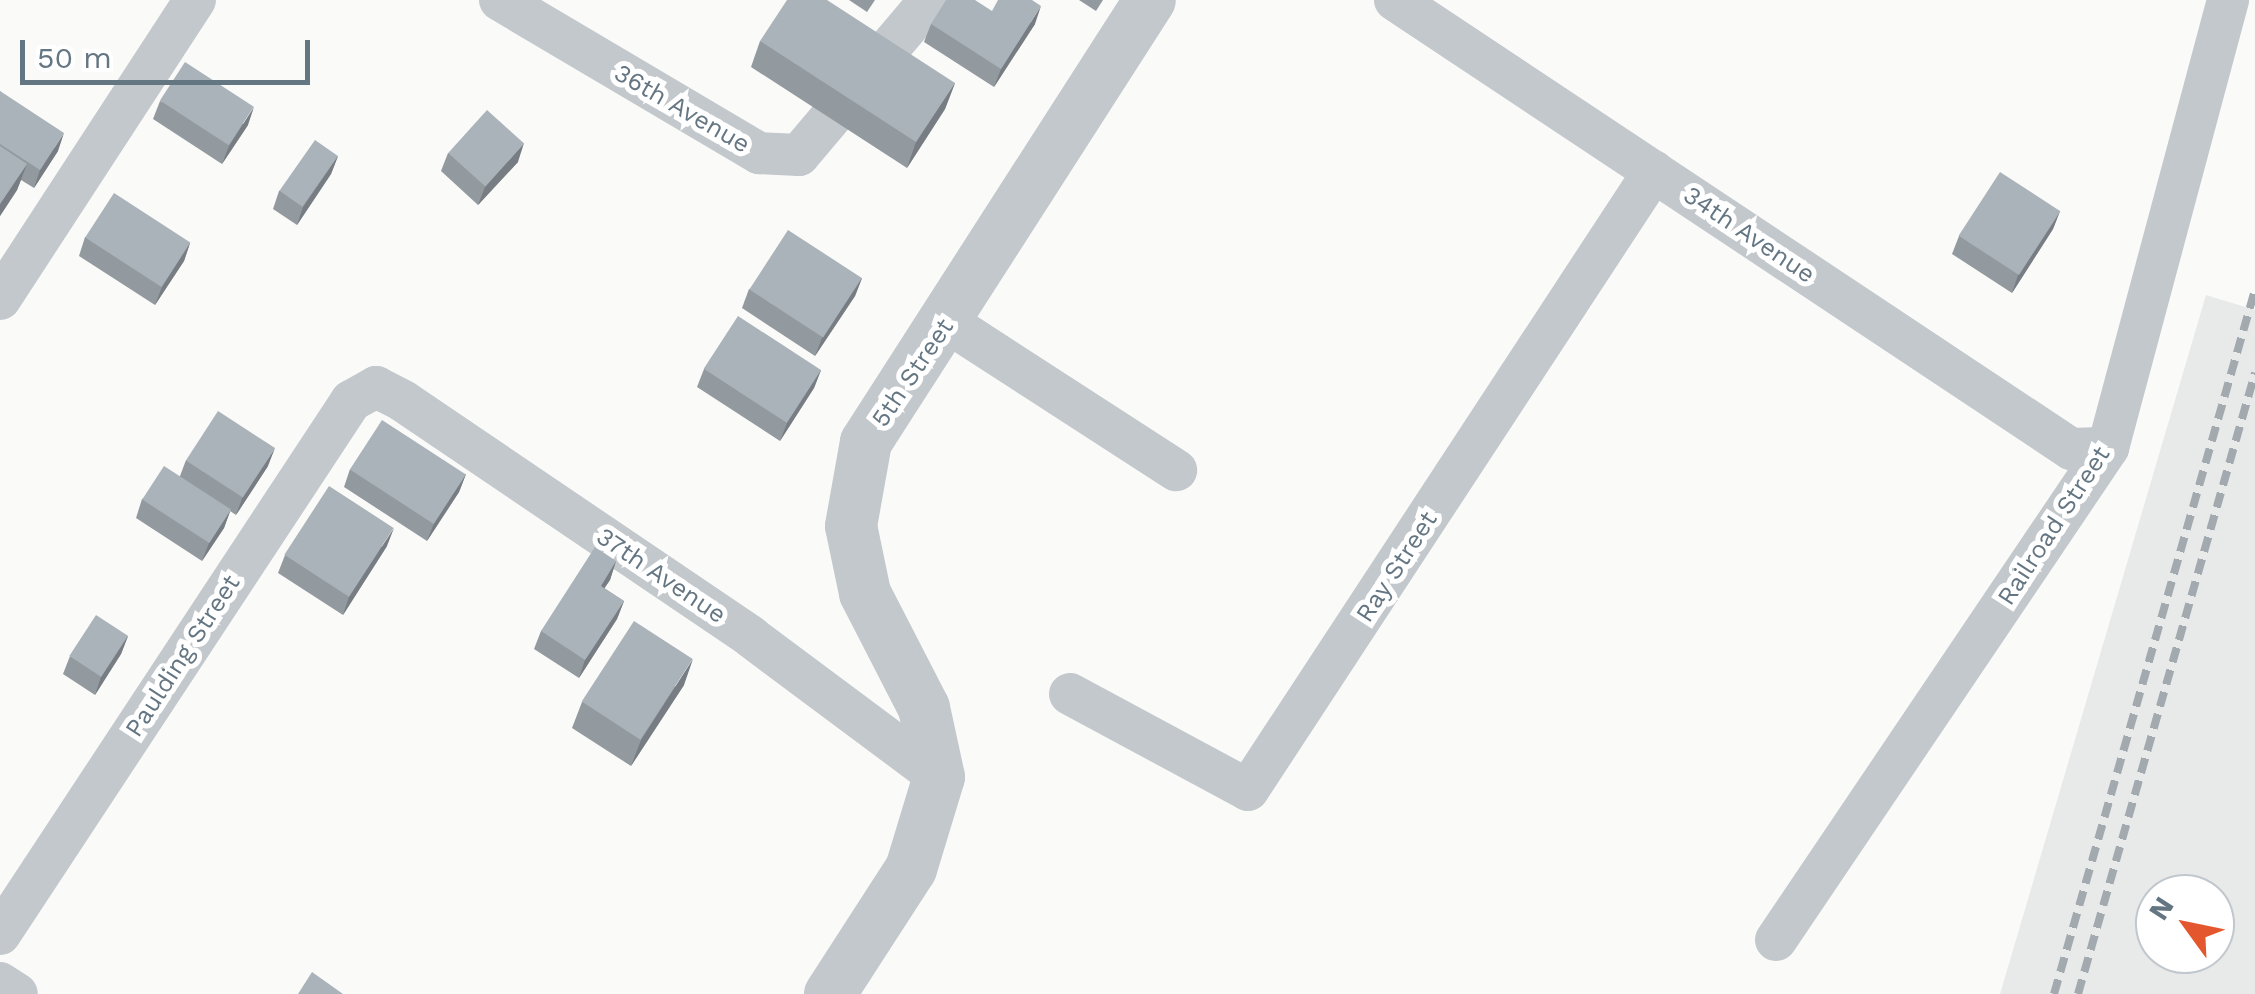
<!DOCTYPE html>
<html>
<head>
<meta charset="utf-8">
<style>
	body { margin:0 }
	#map { position:relative; width:2255px; height:994px; overflow:hidden; background:#fafaf8; font-family:"Work Sans",sans-serif }
	div>[style] { position:absolute }
	[style*='--x'] { left:calc(var(--x)*1px); top:calc(var(--y)*1px); width:calc(var(--w)*1px); rotate:calc(var(--a)*1deg) }
	.built>* { inset:0; background:#e8e9e9 }
	.minor>* { height:42px; margin:-21px; padding:0 21px; transform-origin:21px; border-radius:21px; background:#c3c8cc }
	.tertiary>* { height:52px; margin:-26px; padding:0 26px; transform-origin:26px; border-radius:26px; background:#c3c8cc }
	.rail>* { height:8px; margin-top:-4px; transform-origin:0; background:repeating-linear-gradient(90deg,#a2aab0 0 15px,transparent 0 23px) }
	.wall>* { inset:0; background:#929a9f }
	.shaded-wall>* { inset:0; background:#777d82 }
	.building>* { inset:0; background:#aab3b9; transform-origin:0 0 }
	span { translate:-50% -50%; white-space:nowrap; text-align:center; line-height:1.15; -webkit-text-stroke:10px #fff; paint-order:stroke }
	.street-label { font-size:25px; color:#657683 }
	.north { position:absolute; left:2135px; top:874px; width:100px; height:100px; box-sizing:border-box; background:#fff; border:2px solid #c1c8cd; border-radius:50%; rotate:303deg; font-size:28px; font-weight:700; line-height:40px; text-align:center; color:#657683 }
	.north::after { content:''; display:block; margin:auto; width:35px; height:45px; background:#e4572e; clip-path:polygon(50% 0,100% 100%,50% 72%,0 100%) }
	.scale { position:absolute; left:20px; top:40px; width:290px; height:45px; box-sizing:border-box; border:5px solid #657683; border-top:0; padding-left:12px; font-size:30px; line-height:35px; white-space:nowrap; color:#657683; -webkit-text-stroke:8px #fff; paint-order:stroke }
</style>
</head>
<body>
<div id="map">
	<div class="built">
		<div style="clip-path:polygon(evenodd,2206px 295px,2255px 310px,2255px 994px,2000px 994px,2206px 295px,2155px 894px,2215px 894px,2215px 954px,2155px 954px,2155px 894px)"></div>
	</div>
	<div class="minor">
		<div style="--x:500;--y:0;--w:301;--a:30.6"></div>
		<div style="--x:759;--y:153;--w:40;--a:2.9"></div>
		<div style="--x:799;--y:155;--w:203;--a:-49.8"></div>
		<div style="--x:1395;--y:0;--w:812;--a:33.59"></div>
		<div style="--x:2071;--y:449;--w:37;--a:-2"></div>
		<div style="--x:0;--y:299;--w:357;--a:-56.9"></div>
		<div style="--x:947;--y:322;--w:273;--a:32.9"></div>
		<div style="--x:1070;--y:694;--w:202;--a:28.3"></div>
		<div style="--x:1248;--y:790;--w:740;--a:-56.74"></div>
		<div style="--x:0;--y:934;--w:638;--a:-56.63"></div>
		<div style="--x:351;--y:401;--w:29;--a:-29"></div>
		<div style="--x:376;--y:387;--w:30;--a:27"></div>
		<div style="--x:403;--y:401;--w:420;--a:34.1"></div>
		<div style="--x:751;--y:637;--w:234;--a:36.7"></div>
		<div style="--x:1776;--y:940;--w:594;--a:-55.99"></div>
		<div style="--x:2108;--y:448;--w:464;--a:-75"></div>
		<div style="--x:0;--y:983;--w:20;--a:33"></div>
	</div>
	<div class="tertiary">
		<div style="--x:830;--y:994;--w:149;--a:-57.1"></div>
		<div style="--x:911;--y:869;--w:96;--a:-73.1"></div>
		<div style="--x:939;--y:777;--w:71;--a:-102.3"></div>
		<div style="--x:924;--y:708;--w:129;--a:-117.2"></div>
		<div style="--x:865;--y:593;--w:68;--a:-101.8"></div>
		<div style="--x:851;--y:526;--w:85;--a:-79.9"></div>
		<div style="--x:866;--y:442;--w:525;--a:-57.28"></div>
	</div>
	<div class="rail">
		<div style="--x:2054;--y:994;--w:732;--a:-74.07"></div>
		<div style="--x:2078;--y:994;--w:646;--a:-74.09"></div>
	</div>
	<div class="wall">
		<div style="clip-path:polygon(849px 0,875px 0,867px 12px)"></div>
		<div style="clip-path:polygon(1079px 0,1103px 0,1096px 11px)"></div>
		<div style="clip-path:polygon(992px 11px,1035px 24px,994px 87px,924px 42px,931px 24px)"></div>
		<div style="clip-path:polygon(760px 41px,955px 83px,945px 109px,907px 168px,751px 67px)"></div>
		<div style="clip-path:polygon(0 91px,58px 151px,34px 188px,21px 180px,17px 190px,0 216px)"></div>
		<div style="clip-path:polygon(160px 101px,248px 125px,222px 164px,153px 119px)"></div>
		<div style="clip-path:polygon(448px 153px,518px 162px,478px 205px,441px 171px)"></div>
		<div style="clip-path:polygon(338px 156px,331px 174px,297px 225px,273px 209px,279px 191px)"></div>
		<div style="clip-path:polygon(2060px 211px,2053px 229px,2012px 293px,1952px 254px,1959px 236px)"></div>
		<div style="clip-path:polygon(85px 237px,190px 243px,184px 261px,155px 305px,79px 256px)"></div>
		<div style="clip-path:polygon(862px 278px,855px 296px,815px 356px,742px 308px,749px 289px)"></div>
		<div style="clip-path:polygon(704px 369px,821px 370px,814px 388px,780px 441px,697px 387px)"></div>
		<div style="clip-path:polygon(186px 460px,268px 466px,236px 515px,230px 511px,224px 528px,202px 561px,136px 518px,142px 499px,180px 476px)"></div>
		<div style="clip-path:polygon(350px 469px,466px 474px,459px 492px,427px 541px,344px 487px)"></div>
		<div style="clip-path:polygon(387px 546px,343px 615px,278px 573px,285px 555px)"></div>
		<div style="clip-path:polygon(616px 561px,610px 580px,604px 588px,624px 601px,617px 619px,579px 678px,534px 649px,541px 631px)"></div>
		<div style="clip-path:polygon(128px 636px,121px 654px,95px 695px,63px 674px,70px 656px)"></div>
		<div style="clip-path:polygon(684px 685px,631px 766px,572px 728px,582px 702px)"></div>
	</div>
	<div class="shaded-wall">
		<div style="clip-path:polygon(1041px 6px,1035px 24px,994px 87px,1001px 69px)"></div>
		<div style="clip-path:polygon(955px 83px,945px 109px,907px 168px,916px 142px)"></div>
		<div style="clip-path:polygon(254px 107px,248px 125px,222px 164px,229px 146px)"></div>
		<div style="clip-path:polygon(64px 133px,58px 151px,34px 188px,40px 170px)"></div>
		<div style="clip-path:polygon(524px 143px,518px 162px,478px 205px,485px 187px)"></div>
		<div style="clip-path:polygon(338px 156px,331px 174px,297px 225px,303px 207px)"></div>
		<div style="clip-path:polygon(27px 164px,17px 190px,0 216px,0 204px)"></div>
		<div style="clip-path:polygon(2060px 211px,2053px 229px,2012px 293px,2018px 275px)"></div>
		<div style="clip-path:polygon(190px 243px,184px 261px,155px 305px,162px 287px)"></div>
		<div style="clip-path:polygon(862px 278px,855px 296px,815px 356px,822px 338px)"></div>
		<div style="clip-path:polygon(821px 370px,814px 388px,780px 441px,787px 423px)"></div>
		<div style="clip-path:polygon(275px 448px,268px 466px,236px 515px,243px 496px)"></div>
		<div style="clip-path:polygon(466px 474px,459px 492px,427px 541px,434px 523px)"></div>
		<div style="clip-path:polygon(231px 509px,224px 528px,202px 561px,209px 543px)"></div>
		<div style="clip-path:polygon(394px 528px,387px 546px,343px 615px,349px 597px)"></div>
		<div style="clip-path:polygon(616px 561px,610px 580px,594px 604px,601px 586px)"></div>
		<div style="clip-path:polygon(624px 601px,617px 619px,579px 678px,585px 660px)"></div>
		<div style="clip-path:polygon(128px 636px,121px 654px,95px 695px,101px 677px)"></div>
		<div style="clip-path:polygon(693px 659px,684px 685px,631px 766px,641px 740px)"></div>
	</div>
	<div class="building">
		<div style="clip-path:polygon(787px 0,827px 0,955px 83px,916px 142px,760px 41px)"></div>
		<div style="clip-path:polygon(946px 0,975px 0,992px 11px,998px 0,1032px 0,1041px 6px,1001px 69px,931px 24px)"></div>
		<div style="left:185px;top:62px;width:82px;height:46px;rotate:33deg"></div>
		<div style="clip-path:polygon(0 91px,64px 133px,40px 170px,0 144px)"></div>
		<div style="left:487px;top:110px;width:50px;height:58px;rotate:42deg"></div>
		<div style="left:315px;top:140px;width:28px;height:62px;rotate:35deg"></div>
		<div style="clip-path:polygon(0 146px,27px 164px,0 204px)"></div>
		<div style="left:2000px;top:172px;width:72px;height:76px;rotate:33deg"></div>
		<div style="left:114px;top:193px;width:91px;height:53px;rotate:33deg"></div>
		<div style="left:788px;top:230px;width:88px;height:71px;rotate:33deg"></div>
		<div style="left:738px;top:316px;width:99px;height:63px;rotate:33deg"></div>
		<div style="left:218px;top:411px;width:68px;height:59px;rotate:33deg"></div>
		<div style="left:382px;top:420px;width:100px;height:59px;rotate:33deg"></div>
		<div style="left:164px;top:466px;width:80px;height:40px;rotate:33deg"></div>
		<div style="left:329px;top:486px;width:77px;height:82px;rotate:33deg"></div>
		<div style="clip-path:polygon(595px 547px,616px 561px,601px 586px,624px 601px,585px 660px,541px 631px)"></div>
		<div style="left:96px;top:615px;width:38px;height:49px;rotate:33deg"></div>
		<div style="left:634px;top:621px;width:70px;height:96px;rotate:33deg"></div>
		<div style="clip-path:polygon(312px 972px,343px 994px,298px 994px)"></div>
	</div>
	<div class="street-label">
		<span style="left:682px;top:109px;rotate:30deg">36th Avenue</span>
		<span style="left:1749px;top:235px;rotate:34deg">34th Avenue</span>
		<span style="left:913px;top:373px;rotate:-56deg">5th Street</span>
		<span style="left:2054px;top:526px;rotate:-57deg">Railroad Street</span>
		<span style="left:1397px;top:567px;rotate:-57deg">Ray Street</span>
		<span style="left:661px;top:576px;rotate:34deg">37th Avenue</span>
		<span style="left:183px;top:656px;rotate:-57deg">Paulding Street</span>
	</div>
	<div class="north">N</div>
	<div class="scale">50 m</div>
</div>
</body>
</html>
